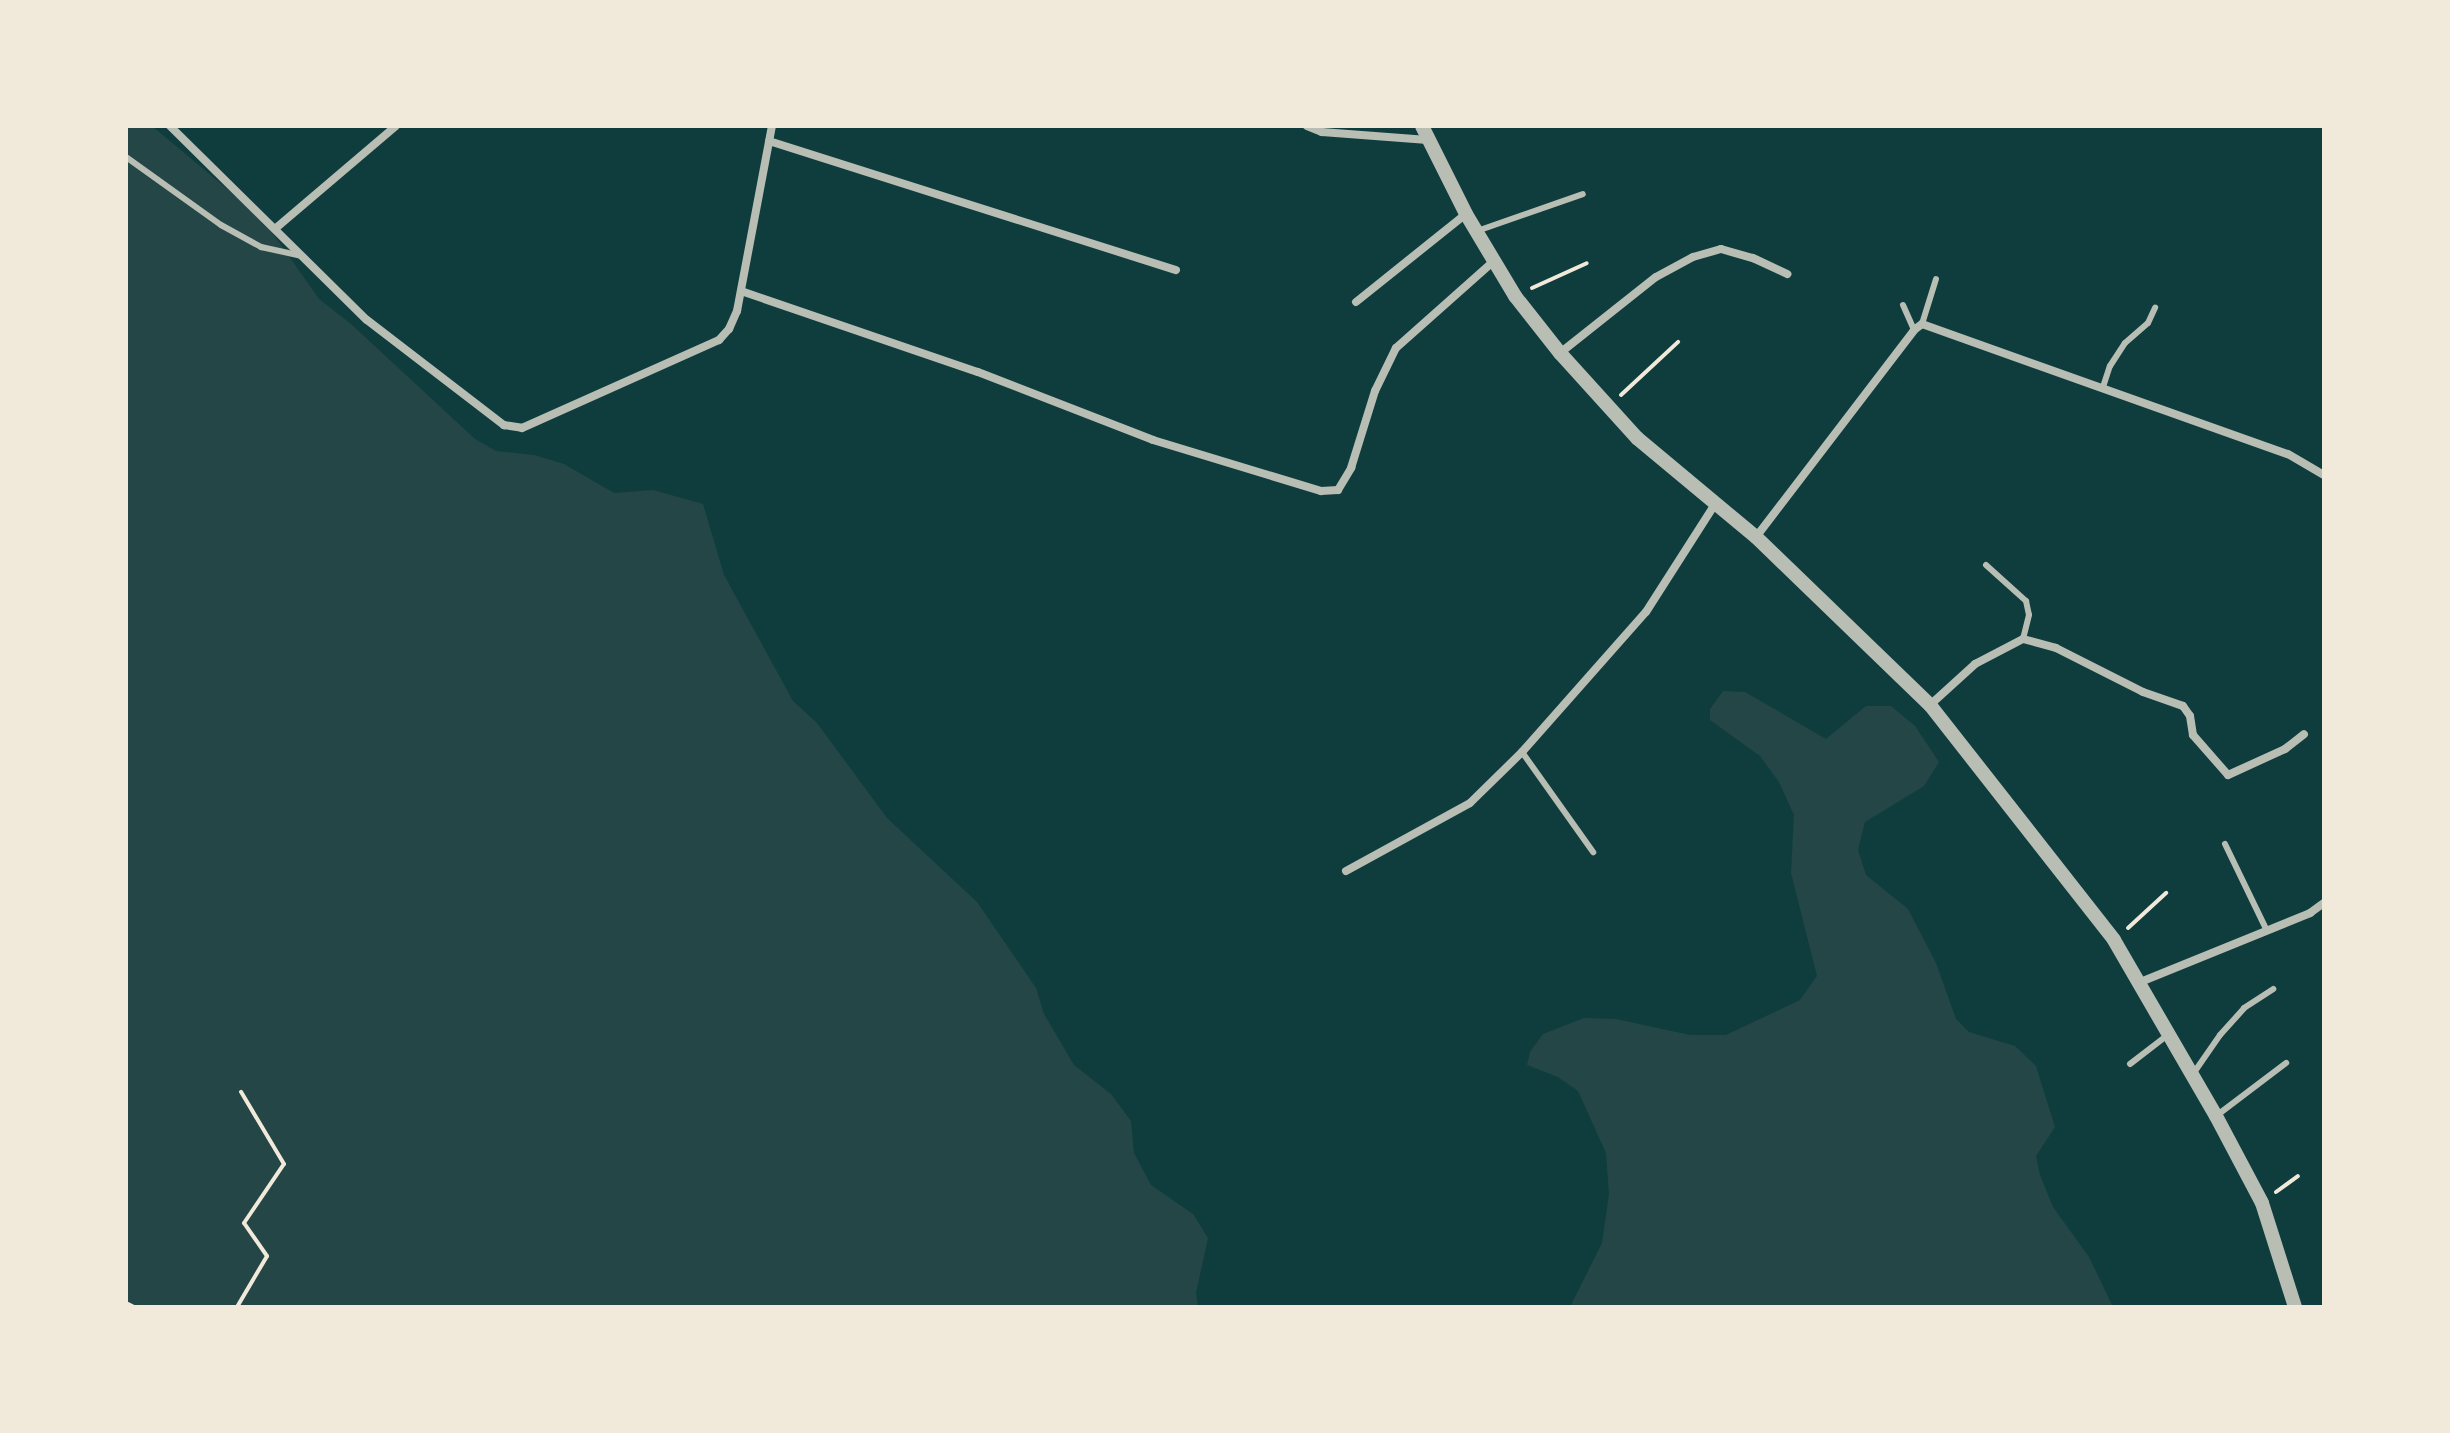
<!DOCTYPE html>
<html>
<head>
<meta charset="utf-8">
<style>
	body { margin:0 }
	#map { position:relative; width:2450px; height:1433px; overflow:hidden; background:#0f3d3e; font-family:"Archivo Narrow",sans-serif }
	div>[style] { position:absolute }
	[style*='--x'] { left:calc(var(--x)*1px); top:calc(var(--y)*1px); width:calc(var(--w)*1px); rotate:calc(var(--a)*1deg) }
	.green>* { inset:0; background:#244646 }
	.path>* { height:4px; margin:-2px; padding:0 2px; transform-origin:2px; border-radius:2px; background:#f1e9da }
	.service>* { height:6px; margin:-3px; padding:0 3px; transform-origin:3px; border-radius:3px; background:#b8beb3 }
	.minor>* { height:8px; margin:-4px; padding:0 4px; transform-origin:4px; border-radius:4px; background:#b8beb3 }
	.tertiary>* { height:14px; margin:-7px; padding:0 7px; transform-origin:7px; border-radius:7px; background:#b8beb3 }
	span { translate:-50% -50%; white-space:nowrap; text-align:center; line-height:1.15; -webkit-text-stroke:7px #f1e9da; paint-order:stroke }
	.frame { position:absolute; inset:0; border:128px solid #f1e9da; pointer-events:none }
</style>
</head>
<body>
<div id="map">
	<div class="green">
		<div style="clip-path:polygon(126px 126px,152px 126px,262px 218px,319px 299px,351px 324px,475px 439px,496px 451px,534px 455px,564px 464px,614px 493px,653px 490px,703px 504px,724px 575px,793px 701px,817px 723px,887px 818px,977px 902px,1036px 988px,1044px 1014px,1074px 1065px,1111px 1094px,1131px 1121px,1134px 1153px,1151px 1185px,1193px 1214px,1208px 1238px,1196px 1293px,1198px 1307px,126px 1307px)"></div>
		<div style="clip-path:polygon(1723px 691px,1745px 692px,1826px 739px,1866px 706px,1891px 706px,1915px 726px,1939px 762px,1924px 786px,1865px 822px,1858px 850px,1866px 875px,1908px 909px,1936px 963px,1956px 1019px,1969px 1032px,2015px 1046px,2036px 1066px,2055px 1127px,2036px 1156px,2040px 1175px,2053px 1207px,2089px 1257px,2113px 1307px,1570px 1307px,1602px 1243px,1609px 1194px,1606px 1153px,1578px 1091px,1558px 1077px,1527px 1065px,1530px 1052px,1543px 1034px,1584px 1018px,1616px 1019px,1690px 1035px,1726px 1035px,1800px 1000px,1817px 976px,1791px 873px,1794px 815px,1779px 782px,1760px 756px,1710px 720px,1710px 709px)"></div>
	</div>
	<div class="path">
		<div style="--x:1532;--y:288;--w:60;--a:-24.4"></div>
		<div style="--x:1621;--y:395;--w:78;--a:-42.9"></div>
		<div style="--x:2128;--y:928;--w:52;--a:-42.6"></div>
		<div style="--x:2276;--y:1192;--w:27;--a:-36"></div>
		<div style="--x:126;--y:1303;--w:9;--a:27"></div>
		<div style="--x:237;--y:1307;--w:59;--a:-59.5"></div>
		<div style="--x:267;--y:1256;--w:40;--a:-124.9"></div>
		<div style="--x:244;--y:1223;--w:71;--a:-55.9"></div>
		<div style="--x:284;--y:1164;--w:84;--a:-120.8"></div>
	</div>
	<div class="service">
		<div style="--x:126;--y:157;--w:117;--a:35.6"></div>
		<div style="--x:221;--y:225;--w:46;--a:28.8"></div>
		<div style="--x:261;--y:247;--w:42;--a:12.4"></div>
		<div style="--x:1477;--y:231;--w:112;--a:-19.2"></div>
		<div style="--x:1903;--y:305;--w:27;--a:66"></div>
		<div style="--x:1922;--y:324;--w:47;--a:-72.7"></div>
		<div style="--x:2103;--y:387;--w:22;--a:-72"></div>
		<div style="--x:2110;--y:366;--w:27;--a:-57"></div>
		<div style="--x:2125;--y:343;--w:30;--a:-41"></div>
		<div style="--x:2148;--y:323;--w:17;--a:-65"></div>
		<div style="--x:1986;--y:565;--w:54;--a:42"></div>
		<div style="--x:2026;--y:601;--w:14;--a:78"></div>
		<div style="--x:2029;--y:615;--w:25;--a:104"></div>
		<div style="--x:1522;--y:752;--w:123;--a:54.6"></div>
		<div style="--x:2225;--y:844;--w:94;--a:64.2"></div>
		<div style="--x:2130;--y:1064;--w:49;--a:-37.6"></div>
		<div style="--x:2193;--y:1074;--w:47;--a:-55.3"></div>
		<div style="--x:2220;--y:1035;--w:36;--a:-48"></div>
		<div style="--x:2244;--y:1008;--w:35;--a:-33"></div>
		<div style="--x:2216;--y:1116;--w:88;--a:-37.1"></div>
	</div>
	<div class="minor">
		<div style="--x:170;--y:126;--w:276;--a:44.6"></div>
		<div style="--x:367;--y:320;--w:173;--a:37.5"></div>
		<div style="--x:504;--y:425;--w:18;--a:9"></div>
		<div style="--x:522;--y:428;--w:216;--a:-24.1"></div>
		<div style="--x:719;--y:340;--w:15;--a:-48"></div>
		<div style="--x:729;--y:329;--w:20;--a:-66"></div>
		<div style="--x:737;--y:311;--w:188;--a:-79.3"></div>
		<div style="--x:1307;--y:126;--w:16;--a:22"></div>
		<div style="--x:1322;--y:132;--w:106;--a:4.3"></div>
		<div style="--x:769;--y:141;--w:427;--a:17.6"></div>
		<div style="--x:276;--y:228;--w:157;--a:-40.4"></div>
		<div style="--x:741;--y:291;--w:250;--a:18.9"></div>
		<div style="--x:978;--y:372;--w:188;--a:21.2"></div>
		<div style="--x:1153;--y:440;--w:176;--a:16.9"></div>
		<div style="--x:1321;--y:491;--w:17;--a:-3"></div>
		<div style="--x:1338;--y:490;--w:26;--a:-59"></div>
		<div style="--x:1351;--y:468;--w:81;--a:-72.7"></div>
		<div style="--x:1375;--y:391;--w:48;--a:-64"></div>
		<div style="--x:1396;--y:348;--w:132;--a:-41.6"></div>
		<div style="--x:1356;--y:302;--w:141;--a:-38.7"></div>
		<div style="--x:1560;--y:353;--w:122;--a:-38.4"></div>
		<div style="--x:1656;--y:277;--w:42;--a:-28.4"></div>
		<div style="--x:1693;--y:257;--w:29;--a:-16"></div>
		<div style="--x:1721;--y:249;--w:33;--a:16"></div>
		<div style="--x:1753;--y:258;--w:38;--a:25"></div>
		<div style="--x:1756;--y:537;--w:260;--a:-52.6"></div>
		<div style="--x:1914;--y:330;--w:10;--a:-37"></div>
		<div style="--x:1922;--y:324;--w:388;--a:19.6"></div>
		<div style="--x:2288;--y:454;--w:42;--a:30.3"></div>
		<div style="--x:1930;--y:705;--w:61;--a:-42.3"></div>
		<div style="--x:1975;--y:664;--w:54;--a:-27.5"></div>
		<div style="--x:2023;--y:639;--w:34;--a:15"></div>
		<div style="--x:2056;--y:648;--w:97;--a:26.8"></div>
		<div style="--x:2143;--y:692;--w:42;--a:19.3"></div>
		<div style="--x:2183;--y:706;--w:12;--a:55"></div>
		<div style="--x:2190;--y:716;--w:19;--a:81"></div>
		<div style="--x:2193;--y:735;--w:53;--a:48.8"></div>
		<div style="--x:2228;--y:775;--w:63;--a:-24.5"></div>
		<div style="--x:2285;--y:749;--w:24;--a:-38"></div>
		<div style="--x:1346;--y:871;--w:141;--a:-28.7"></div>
		<div style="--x:1470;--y:803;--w:73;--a:-44.4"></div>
		<div style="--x:1522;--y:752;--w:187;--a:-48.5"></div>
		<div style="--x:1646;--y:612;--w:128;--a:-57.4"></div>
		<div style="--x:2138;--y:983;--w:186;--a:-22.1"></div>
		<div style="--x:2310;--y:913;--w:17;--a:-36"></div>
	</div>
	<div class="tertiary">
		<div style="--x:1422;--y:126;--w:98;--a:63.4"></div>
		<div style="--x:1466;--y:214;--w:96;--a:59.1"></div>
		<div style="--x:1515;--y:296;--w:73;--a:51.7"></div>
		<div style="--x:1560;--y:353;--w:115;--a:47.8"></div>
		<div style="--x:1637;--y:438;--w:155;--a:39.8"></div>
		<div style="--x:1756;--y:537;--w:242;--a:44"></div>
		<div style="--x:1930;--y:705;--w:298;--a:51.9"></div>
		<div style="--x:2114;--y:940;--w:203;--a:59.9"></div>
		<div style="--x:2216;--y:1116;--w:98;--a:62.1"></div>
		<div style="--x:2262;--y:1203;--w:109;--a:72.4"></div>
	</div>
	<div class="frame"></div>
</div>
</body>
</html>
